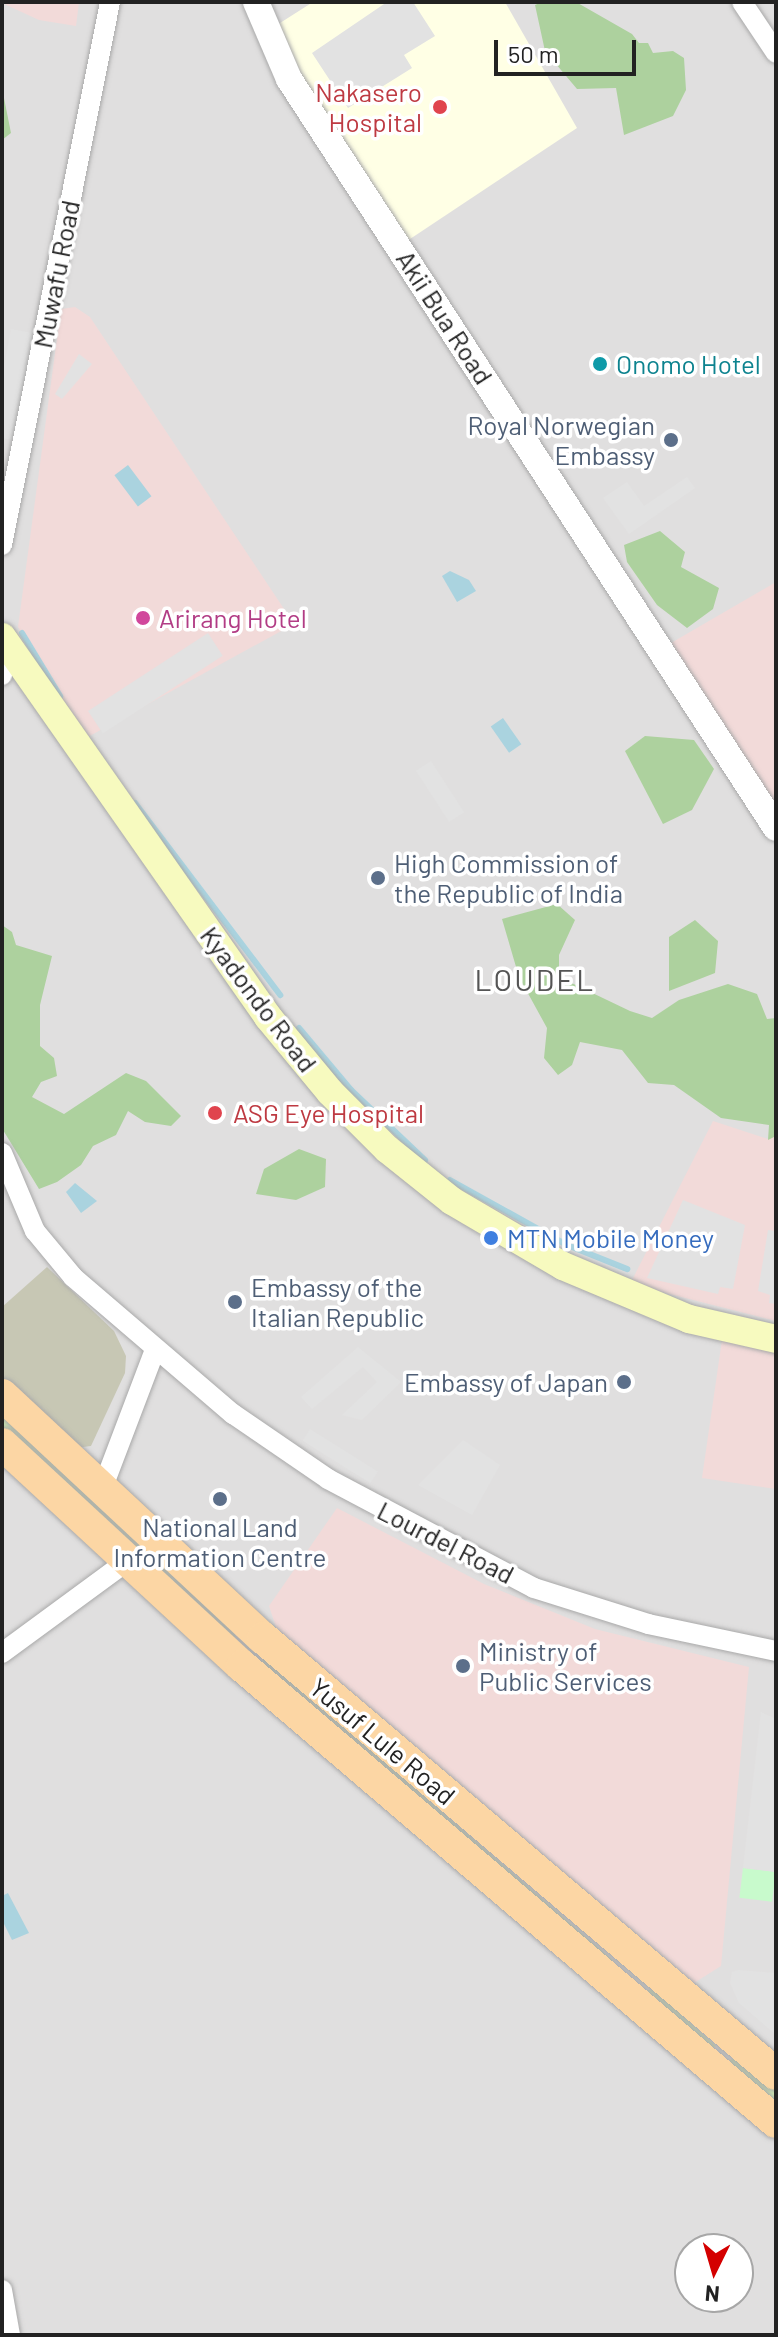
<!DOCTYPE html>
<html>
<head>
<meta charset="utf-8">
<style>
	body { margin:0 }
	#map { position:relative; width:778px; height:2337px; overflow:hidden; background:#f2efe9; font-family:Barlow,sans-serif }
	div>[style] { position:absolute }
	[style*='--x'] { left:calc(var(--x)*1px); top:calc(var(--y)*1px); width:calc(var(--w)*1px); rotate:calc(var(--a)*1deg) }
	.residential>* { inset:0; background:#e0dfdf }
	.commercial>* { inset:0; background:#f2dad9 }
	.education>* { inset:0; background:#ffffe5 }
	.construction>* { inset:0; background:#c7c7b4 }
	.grass>* { inset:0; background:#cdebb0; transform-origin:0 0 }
	.forest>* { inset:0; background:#add19e }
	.park>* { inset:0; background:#c8facc; transform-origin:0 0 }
	.parking>* { inset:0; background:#e2e2e2; transform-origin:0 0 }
	.water>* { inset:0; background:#aad3df; transform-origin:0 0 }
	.stream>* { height:6px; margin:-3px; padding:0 3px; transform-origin:3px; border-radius:3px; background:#aad3df }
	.roads { filter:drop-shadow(0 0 2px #a9a9a9) drop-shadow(0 0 2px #a9a9a9) }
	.minor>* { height:20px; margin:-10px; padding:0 10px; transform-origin:10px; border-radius:10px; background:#fff }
	.tertiary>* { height:26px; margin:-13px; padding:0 13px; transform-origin:13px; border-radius:13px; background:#fff }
	.secondary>* { height:28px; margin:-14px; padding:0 14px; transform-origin:14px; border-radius:14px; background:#f7fabf }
	.primary>* { height:32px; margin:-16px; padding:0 16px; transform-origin:16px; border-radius:16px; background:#fcd6a4 }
	.dots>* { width:22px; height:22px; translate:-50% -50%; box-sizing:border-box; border:4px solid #fff; border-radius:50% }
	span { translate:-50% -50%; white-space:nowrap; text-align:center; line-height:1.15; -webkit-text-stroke:7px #fff; paint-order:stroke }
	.health-label { font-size:26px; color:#be3a42 }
	.right { translate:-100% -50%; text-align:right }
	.left { translate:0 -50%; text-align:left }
	.street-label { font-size:26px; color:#222 }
	.culture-label { font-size:26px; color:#0d838f }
	.service-label { font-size:26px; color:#4e5e75 }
	.hotel-label { font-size:26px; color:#b23c85 }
	.shop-label { font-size:26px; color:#366cbe }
	.quarter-label { font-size:30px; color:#555; letter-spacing:2px }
	.frame { position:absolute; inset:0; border:4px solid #222; pointer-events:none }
	.north { position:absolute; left:674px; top:2233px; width:80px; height:80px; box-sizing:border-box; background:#fff; border:2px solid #a7a7a7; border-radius:50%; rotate:185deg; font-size:22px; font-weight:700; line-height:32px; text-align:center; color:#222 }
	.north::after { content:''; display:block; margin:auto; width:28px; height:36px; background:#d40000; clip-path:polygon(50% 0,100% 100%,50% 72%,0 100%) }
	.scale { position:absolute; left:494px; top:40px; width:142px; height:36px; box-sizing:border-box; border:4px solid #222; border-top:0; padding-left:10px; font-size:24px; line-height:28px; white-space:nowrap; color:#222; -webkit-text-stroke:6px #fff; paint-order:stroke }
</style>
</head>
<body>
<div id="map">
	<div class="residential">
		<div style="clip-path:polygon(evenodd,2px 2px,776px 2px,776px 2335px,2px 2335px,2px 2px,690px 2249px,738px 2249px,738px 2297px,690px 2297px,690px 2249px)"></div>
	</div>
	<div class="commercial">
		<div style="clip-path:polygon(79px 2px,76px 26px,39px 20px,2px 3px)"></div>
		<div style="clip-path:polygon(75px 307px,90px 317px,294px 624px,86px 738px,18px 627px,61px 309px)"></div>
		<div style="clip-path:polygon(776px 582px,776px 810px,671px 643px)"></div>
		<div style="clip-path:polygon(713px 1121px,768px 1139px,776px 1125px,776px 1321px,630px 1284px)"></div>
		<div style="clip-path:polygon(722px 1340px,776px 1350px,776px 1489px,702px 1478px)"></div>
		<div style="clip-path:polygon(337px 1508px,484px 1584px,595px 1629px,749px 1667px,721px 1966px,694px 1983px,277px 1630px,269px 1606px)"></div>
	</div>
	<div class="education">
		<div style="clip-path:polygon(313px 2px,505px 2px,577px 128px,404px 243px,269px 30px)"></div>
	</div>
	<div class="construction">
		<div style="clip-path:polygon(47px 1267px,114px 1331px,126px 1356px,125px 1373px,91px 1446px,75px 1448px,63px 1440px,2px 1378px,2px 1307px)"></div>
	</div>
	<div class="grass">
		<div style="clip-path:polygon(2px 1413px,233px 1627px,236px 1640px,2px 1432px)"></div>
		<div style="left:265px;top:1658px;width:461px;height:9px;rotate:41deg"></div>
		<div style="clip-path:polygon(648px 1990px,654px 1990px,716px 2046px,710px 2050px,646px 1994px)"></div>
		<div style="clip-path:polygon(740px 2057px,776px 2089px,776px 2107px,729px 2067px,730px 2060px)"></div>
	</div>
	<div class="forest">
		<div style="clip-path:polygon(542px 2px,576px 2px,632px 34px,639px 43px,648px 43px,653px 53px,673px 51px,684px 58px,686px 90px,673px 116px,624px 135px,616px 88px,577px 89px,545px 51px,535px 5px)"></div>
		<div style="clip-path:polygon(2px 88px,11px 133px,2px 140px)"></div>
		<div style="clip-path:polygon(660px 531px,685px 552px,681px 567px,719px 588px,713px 609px,687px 628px,657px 605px,627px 562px,624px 545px)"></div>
		<div style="clip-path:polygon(645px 736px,694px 740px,714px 769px,692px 810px,663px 824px,625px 751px)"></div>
		<div style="clip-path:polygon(557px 904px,575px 920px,559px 955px,559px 977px,630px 1011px,652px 1018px,679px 1000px,728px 984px,757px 994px,767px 1019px,776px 1018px,776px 1136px,768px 1140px,769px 1125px,721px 1118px,674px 1085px,648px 1083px,622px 1050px,580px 1042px,572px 1065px,558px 1075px,544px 1058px,547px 1028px,519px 977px,502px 919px)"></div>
		<div style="clip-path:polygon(695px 920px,718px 941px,715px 973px,669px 991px,669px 937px)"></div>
		<div style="clip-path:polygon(2px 925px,12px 932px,16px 945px,52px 956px,40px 1005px,40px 1046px,54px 1058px,57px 1076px,41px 1082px,32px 1097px,64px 1114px,126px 1073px,146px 1081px,181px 1116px,171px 1126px,145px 1122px,128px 1111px,116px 1135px,93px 1146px,81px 1165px,57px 1182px,39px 1189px,3px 1130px)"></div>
		<div style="clip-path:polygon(299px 1149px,326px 1159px,325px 1187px,296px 1200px,256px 1194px,264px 1169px)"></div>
	</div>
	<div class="park">
		<div style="left:743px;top:1868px;width:33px;height:30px;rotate:7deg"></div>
	</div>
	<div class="parking">
		<div style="clip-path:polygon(387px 2px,413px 2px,435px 36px,404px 55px,412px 68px,348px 108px,312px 53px)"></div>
		<div style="clip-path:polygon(11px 329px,32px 333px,14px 440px,2px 438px,2px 379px)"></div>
		<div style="clip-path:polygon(79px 354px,92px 364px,62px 399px,55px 394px)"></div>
		<div style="clip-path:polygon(687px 477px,695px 488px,629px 534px,603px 498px,627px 482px,644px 506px)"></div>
		<div style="left:208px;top:633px;width:27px;height:143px;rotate:57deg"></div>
		<div style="left:431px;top:761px;width:61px;height:18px;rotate:57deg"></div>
		<div style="clip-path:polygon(683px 1200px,745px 1225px,733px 1289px,720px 1287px,718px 1294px,647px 1278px)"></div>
		<div style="clip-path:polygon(768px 1230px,776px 1231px,776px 1304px,769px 1303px,770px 1295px,758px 1291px)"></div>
		<div style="clip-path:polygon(358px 1347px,401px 1382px,362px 1420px,342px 1415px,377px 1382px,363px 1367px,312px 1409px,301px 1397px)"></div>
		<div style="left:310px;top:1429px;width:80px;height:14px;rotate:32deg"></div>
		<div style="clip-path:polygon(463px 1440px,500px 1465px,472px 1515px,418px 1485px)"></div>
		<div style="clip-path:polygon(761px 1712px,776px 1719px,776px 1872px,743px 1868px)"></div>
		<div style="clip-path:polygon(738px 1970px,776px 1973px,776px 2035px,739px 2003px,730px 1983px,732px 1972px)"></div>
	</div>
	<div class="water">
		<div style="left:128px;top:465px;width:39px;height:17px;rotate:53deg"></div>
		<div style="clip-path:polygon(450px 571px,469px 580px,476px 591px,457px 602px,442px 576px)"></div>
		<div style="left:503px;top:718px;width:32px;height:15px;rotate:55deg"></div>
		<div style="clip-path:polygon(75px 1183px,97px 1201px,81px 1213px,66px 1192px)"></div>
		<div style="clip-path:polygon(8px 1893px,29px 1933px,12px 1940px,2px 1920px,2px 1896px)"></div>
	</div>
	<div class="stream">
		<div style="--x:22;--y:633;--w:74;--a:58.9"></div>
		<div style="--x:135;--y:803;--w:241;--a:52.9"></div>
		<div style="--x:299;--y:1028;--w:81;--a:50"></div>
		<div style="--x:351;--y:1090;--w:102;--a:43.4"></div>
		<div style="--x:450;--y:1180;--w:134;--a:29.1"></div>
		<div style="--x:567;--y:1245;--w:65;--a:21.8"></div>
	</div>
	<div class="roads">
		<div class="minor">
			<div style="--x:742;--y:2;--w:61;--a:56.3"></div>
			<div style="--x:2;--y:545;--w:554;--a:-78.75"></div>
			<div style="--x:2;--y:675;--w:30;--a:-82"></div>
			<div style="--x:2;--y:1153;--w:85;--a:67.1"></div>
			<div style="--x:35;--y:1231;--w:60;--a:50.4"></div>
			<div style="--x:73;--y:1277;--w:211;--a:40.6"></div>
			<div style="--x:233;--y:1414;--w:115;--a:34.4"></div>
			<div style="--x:328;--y:1479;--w:233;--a:27.9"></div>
			<div style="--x:534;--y:1588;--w:120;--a:17.5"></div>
			<div style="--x:648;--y:1624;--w:131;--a:11.9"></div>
			<div style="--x:101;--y:1492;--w:152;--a:-69.2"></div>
			<div style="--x:2;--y:1653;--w:154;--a:-36.3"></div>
			<div style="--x:2;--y:2290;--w:46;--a:79.9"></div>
		</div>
		<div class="tertiary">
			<div style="--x:256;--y:2;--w:84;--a:66.8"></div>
			<div style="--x:289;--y:79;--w:893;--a:56.97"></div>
		</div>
		<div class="secondary">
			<div style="--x:2;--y:637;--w:464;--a:55"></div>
			<div style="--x:268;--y:1017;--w:97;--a:50.4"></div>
			<div style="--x:330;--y:1092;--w:81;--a:45"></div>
			<div style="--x:387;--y:1149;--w:83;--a:38.7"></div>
			<div style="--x:452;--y:1201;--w:129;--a:30.4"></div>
			<div style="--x:563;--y:1266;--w:137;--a:22.8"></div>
			<div style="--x:689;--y:1319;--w:89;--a:12.9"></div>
		</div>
		<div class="primary">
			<div style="--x:2;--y:1395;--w:357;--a:43"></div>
			<div style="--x:263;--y:1638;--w:673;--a:40.36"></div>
			<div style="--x:2;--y:1444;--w:327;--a:42.8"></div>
			<div style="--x:242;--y:1666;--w:702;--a:40.5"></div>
		</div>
	</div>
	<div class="dots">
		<div style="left:440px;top:107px;background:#e0444e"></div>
		<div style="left:600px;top:364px;background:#0f9aa8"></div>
		<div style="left:671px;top:440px;background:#5c6f8a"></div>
		<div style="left:143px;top:618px;background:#d1479c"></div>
		<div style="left:378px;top:878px;background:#5c6f8a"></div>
		<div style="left:215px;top:1113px;background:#e0444e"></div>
		<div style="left:491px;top:1238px;background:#3f7fe0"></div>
		<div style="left:235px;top:1302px;background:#5c6f8a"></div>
		<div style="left:624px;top:1382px;background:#5c6f8a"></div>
		<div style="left:220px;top:1499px;background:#5c6f8a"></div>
		<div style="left:463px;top:1666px;background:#5c6f8a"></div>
	</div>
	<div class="health-label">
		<span class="right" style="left:422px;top:107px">Nakasero<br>Hospital</span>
		<span class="left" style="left:233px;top:1113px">ASG Eye Hospital</span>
	</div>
	<div class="street-label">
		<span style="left:56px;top:274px;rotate:-79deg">Muwafu Road</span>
		<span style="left:445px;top:317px;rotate:57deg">Akii Bua Road</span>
		<span style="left:259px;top:999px;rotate:53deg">Kyadondo Road</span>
		<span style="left:446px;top:1542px;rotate:27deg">Lourdel Road</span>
		<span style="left:383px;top:1741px;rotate:40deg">Yusuf Lule Road</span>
	</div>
	<div class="culture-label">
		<span class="left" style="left:616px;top:364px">Onomo Hotel</span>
	</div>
	<div class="service-label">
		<span class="right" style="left:655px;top:440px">Royal Norwegian<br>Embassy</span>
		<span class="left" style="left:394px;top:878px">High Commission of<br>the Republic of India</span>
		<span class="left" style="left:251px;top:1302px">Embassy of the<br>Italian Republic</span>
		<span class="right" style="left:608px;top:1382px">Embassy of Japan</span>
		<span style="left:220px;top:1542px">National Land<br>Information Centre</span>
		<span class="left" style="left:479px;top:1666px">Ministry of<br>Public Services</span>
	</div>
	<div class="hotel-label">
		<span class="left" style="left:159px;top:618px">Arirang Hotel</span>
	</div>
	<div class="shop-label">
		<span class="left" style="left:507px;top:1238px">MTN Mobile Money</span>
	</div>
	<div class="quarter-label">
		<span style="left:535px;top:979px">LOUDEL</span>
	</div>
	<div class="frame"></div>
	<div class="north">N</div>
	<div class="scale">50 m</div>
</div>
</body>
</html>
